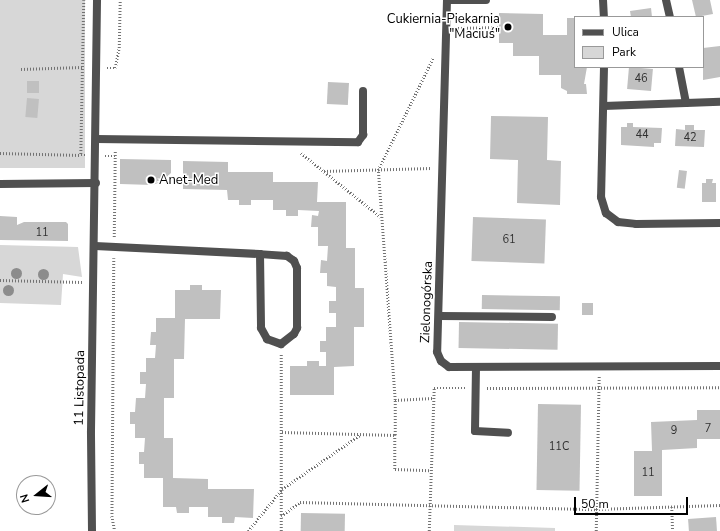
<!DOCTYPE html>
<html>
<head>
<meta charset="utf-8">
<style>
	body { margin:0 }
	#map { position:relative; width:720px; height:531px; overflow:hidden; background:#fff; font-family:"Nunito Sans",sans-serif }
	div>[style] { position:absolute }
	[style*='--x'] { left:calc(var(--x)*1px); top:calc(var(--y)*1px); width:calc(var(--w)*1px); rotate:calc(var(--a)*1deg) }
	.green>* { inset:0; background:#d7d7d7; transform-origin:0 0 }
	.building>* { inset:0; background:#c0c0c0; transform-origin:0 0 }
	.path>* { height:2.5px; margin-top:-1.25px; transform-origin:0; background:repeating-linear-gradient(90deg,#727272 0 1px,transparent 0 3px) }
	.service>* { height:8px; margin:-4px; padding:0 4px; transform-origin:4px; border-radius:4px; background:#505050 }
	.minor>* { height:8px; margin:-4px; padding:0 4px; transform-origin:4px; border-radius:4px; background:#505050 }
	.trees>* { width:11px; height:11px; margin:-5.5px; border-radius:50%; background:#8c8c8c }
	.dots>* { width:11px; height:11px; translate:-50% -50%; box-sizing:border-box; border:2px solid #fff; border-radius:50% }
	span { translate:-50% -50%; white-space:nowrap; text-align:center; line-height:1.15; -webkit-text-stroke:3px #fff; paint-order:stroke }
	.number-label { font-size:11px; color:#303030 }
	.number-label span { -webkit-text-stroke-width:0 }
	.poi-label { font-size:13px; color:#000 }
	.right { translate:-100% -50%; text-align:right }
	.left { translate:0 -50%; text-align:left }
	.street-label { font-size:13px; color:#000 }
	.legend { position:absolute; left:574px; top:16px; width:130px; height:52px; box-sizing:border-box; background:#fff; border:1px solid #999; margin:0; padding:5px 7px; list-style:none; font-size:12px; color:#000 }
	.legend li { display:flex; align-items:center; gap:8px; height:20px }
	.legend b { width:20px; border:1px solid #999 }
	.north { position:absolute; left:16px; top:475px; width:40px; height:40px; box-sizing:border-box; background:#fff; border:1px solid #999; border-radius:50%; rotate:253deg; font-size:11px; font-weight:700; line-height:16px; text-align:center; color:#000 }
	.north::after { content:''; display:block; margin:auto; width:14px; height:18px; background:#000; clip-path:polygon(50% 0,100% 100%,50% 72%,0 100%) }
	.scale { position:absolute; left:574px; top:497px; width:114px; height:18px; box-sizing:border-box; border:2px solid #000; border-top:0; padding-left:5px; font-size:12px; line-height:14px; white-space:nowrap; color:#000; -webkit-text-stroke:3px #fff; paint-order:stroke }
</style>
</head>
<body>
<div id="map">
	<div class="green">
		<div style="left:0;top:0;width:85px;height:168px"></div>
		<div style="clip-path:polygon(0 245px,78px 247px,82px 277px,63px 274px,61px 305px,0 303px)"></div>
		<div style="clip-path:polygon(454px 525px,555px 528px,555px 531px,454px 531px)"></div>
	</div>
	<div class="building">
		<div style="clip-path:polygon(692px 0,710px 0,713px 14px,696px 17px)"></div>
		<div style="clip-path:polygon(651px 8px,652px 17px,631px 17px,630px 11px)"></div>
		<div style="clip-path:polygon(499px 13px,543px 14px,543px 35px,567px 35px,567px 18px,575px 18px,575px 67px,587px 67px,584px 84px,586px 84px,587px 94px,567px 94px,567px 91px,561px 88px,561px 75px,539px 75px,539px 56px,513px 56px,513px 43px,499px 43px)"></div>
		<div style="clip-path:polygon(720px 46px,720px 77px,703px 80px,703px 48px)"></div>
		<div style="left:629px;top:67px;width:24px;height:22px;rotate:5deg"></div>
		<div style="left:27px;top:81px;width:12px;height:12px"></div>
		<div style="left:328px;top:82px;width:21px;height:22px;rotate:3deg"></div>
		<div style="left:27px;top:98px;width:12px;height:19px;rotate:5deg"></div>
		<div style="clip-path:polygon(491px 116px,548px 117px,547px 160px,561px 161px,560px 205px,517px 203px,518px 160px,490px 159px)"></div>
		<div style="clip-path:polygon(627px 123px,633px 123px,633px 127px,662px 128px,661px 143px,654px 143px,654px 147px,621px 145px,621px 127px,627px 127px)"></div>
		<div style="clip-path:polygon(685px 125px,694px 125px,694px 130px,705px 130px,704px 147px,675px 146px,676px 129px,685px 130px)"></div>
		<div style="clip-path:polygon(120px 159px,171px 160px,171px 173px,161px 182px,152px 185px,120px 184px)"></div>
		<div style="clip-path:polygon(183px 161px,228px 162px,228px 172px,273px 172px,273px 182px,318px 182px,317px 202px,346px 202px,346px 248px,355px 248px,355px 288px,364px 288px,364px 327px,354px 327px,354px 366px,334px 367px,334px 395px,290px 395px,290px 366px,307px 366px,307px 361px,319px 361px,319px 366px,326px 366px,326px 352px,320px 352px,320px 341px,326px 341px,326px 327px,336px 327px,336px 313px,329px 313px,329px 301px,336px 301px,336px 287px,327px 286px,327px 273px,320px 273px,321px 260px,327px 261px,328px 246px,318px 246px,318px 227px,311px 227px,312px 215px,318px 216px,319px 211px,298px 210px,298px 216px,286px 216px,286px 210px,273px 210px,273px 200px,251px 200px,251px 205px,239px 205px,239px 200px,228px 200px,227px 190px,183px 189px)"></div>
		<div style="left:679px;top:170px;width:8px;height:18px;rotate:7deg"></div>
		<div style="clip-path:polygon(706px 179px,713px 179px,712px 183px,716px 183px,716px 202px,702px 202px,702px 183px,706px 183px)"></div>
		<div style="clip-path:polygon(0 216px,17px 217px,17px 225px,24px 222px,66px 222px,68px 224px,68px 241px,0 240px)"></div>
		<div style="left:473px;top:217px;width:73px;height:44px;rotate:2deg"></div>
		<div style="clip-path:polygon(190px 285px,202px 285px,202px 290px,221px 290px,220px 319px,185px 319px,184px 359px,174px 359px,174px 398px,164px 398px,164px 438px,173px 438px,173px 478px,208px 479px,208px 489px,254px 489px,253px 518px,235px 517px,234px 523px,222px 523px,222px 517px,208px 517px,208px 507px,189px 507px,189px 513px,177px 513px,176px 507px,163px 507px,163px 478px,144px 478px,144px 464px,139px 464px,139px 452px,144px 452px,145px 438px,135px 438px,135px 424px,130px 424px,130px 412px,135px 412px,136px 398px,145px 398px,146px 384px,140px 384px,140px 372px,146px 372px,146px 358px,155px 358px,156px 345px,150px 345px,151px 332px,156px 332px,156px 318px,175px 318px,175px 290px,190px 290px)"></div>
		<div style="left:482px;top:295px;width:78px;height:14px;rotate:1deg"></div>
		<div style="left:582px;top:303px;width:11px;height:12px"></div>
		<div style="left:459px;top:322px;width:99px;height:26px;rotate:1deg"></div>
		<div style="left:538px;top:404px;width:43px;height:86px;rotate:1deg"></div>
		<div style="clip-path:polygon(697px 410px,720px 410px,720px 439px,697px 439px,697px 448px,662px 450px,662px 496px,634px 496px,634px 451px,652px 451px,651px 422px,697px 420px)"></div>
		<div style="left:301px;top:513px;width:44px;height:18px;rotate:1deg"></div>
		<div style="left:716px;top:517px;width:14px;height:28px;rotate:86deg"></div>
	</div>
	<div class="path">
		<div style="--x:84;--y:0;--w:155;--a:91.1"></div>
		<div style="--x:81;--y:155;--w:4;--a:0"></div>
		<div style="--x:458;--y:28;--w:41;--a:-1.4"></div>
		<div style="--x:107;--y:68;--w:8;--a:0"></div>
		<div style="--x:115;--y:68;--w:20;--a:-79"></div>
		<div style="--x:119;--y:48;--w:48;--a:-88.8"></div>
		<div style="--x:21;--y:69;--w:61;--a:-1.9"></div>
		<div style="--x:0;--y:153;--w:81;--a:1.4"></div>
		<div style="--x:301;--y:153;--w:102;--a:38.7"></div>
		<div style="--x:105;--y:156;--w:10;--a:0"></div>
		<div style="--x:324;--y:171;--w:107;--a:-1.6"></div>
		<div style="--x:114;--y:237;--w:87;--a:-89.3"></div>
		<div style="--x:114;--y:258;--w:258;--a:90.4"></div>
		<div style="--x:112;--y:516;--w:15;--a:79"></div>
		<div style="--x:0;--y:280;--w:82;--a:1.4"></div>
		<div style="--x:487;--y:388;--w:233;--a:-0.2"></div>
		<div style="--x:395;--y:400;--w:38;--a:-3"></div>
		<div style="--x:282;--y:432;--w:113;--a:1.5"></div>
		<div style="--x:395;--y:435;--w:35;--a:-90"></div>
		<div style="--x:395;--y:400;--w:231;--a:-94.2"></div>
		<div style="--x:378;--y:170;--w:125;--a:-63.8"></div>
		<div style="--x:395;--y:435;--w:34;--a:90"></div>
		<div style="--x:395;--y:469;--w:35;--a:2"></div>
		<div style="--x:672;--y:507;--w:24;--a:88"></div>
		<div style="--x:281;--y:515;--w:161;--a:-90"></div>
		<div style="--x:248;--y:531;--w:54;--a:-51"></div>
		<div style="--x:282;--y:489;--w:96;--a:-34.8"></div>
		<div style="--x:281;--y:531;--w:15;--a:-90"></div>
		<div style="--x:281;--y:516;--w:24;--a:-36"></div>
		<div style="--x:300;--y:502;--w:296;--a:1.4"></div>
		<div style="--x:596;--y:509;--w:124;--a:-1.8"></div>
		<div style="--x:429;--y:531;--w:143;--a:-88"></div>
		<div style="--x:434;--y:388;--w:32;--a:0"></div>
		<div style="--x:596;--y:531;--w:155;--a:-88.9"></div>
	</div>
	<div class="service">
		<div style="--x:666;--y:0;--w:17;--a:77"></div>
		<div style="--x:686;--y:103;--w:34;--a:-2"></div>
		<div style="--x:604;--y:106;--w:82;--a:-2.1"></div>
		<div style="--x:686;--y:103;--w:37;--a:-101"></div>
		<div style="--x:96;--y:139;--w:262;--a:0.7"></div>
		<div style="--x:358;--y:142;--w:9;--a:-54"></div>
		<div style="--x:363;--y:135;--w:44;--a:-90"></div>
		<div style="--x:0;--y:184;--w:96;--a:-0.6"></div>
		<div style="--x:95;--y:246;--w:165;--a:2.8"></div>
		<div style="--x:260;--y:254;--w:74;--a:89.2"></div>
		<div style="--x:261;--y:328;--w:13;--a:61"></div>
		<div style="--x:267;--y:339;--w:15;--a:20"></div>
		<div style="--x:281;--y:344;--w:16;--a:-38"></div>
		<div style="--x:294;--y:334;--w:7;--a:-63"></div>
		<div style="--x:297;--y:328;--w:60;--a:-90"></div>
		<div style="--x:297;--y:268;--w:8;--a:-113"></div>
		<div style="--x:294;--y:261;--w:9;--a:-144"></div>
		<div style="--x:287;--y:256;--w:27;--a:-176"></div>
		<div style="--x:439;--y:316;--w:113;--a:0.5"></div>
		<div style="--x:476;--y:367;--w:64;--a:90.9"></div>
		<div style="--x:475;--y:431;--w:33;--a:3"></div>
	</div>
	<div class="minor">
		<div style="--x:486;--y:0;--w:39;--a:180"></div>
		<div style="--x:447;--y:0;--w:352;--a:91.6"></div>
		<div style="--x:437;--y:352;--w:10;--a:66"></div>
		<div style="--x:441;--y:361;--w:10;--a:37"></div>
		<div style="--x:449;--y:367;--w:271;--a:-0.2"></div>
		<div style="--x:603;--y:0;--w:17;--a:87"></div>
		<div style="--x:604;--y:67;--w:130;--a:91.3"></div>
		<div style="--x:601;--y:197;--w:17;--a:73"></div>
		<div style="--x:606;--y:213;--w:15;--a:37"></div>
		<div style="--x:618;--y:222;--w:18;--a:6"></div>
		<div style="--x:636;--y:224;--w:84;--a:-0.7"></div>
		<div style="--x:92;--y:531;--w:100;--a:-90.6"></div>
		<div style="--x:91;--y:431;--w:431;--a:-89.2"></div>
	</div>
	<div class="trees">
		<div style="left:16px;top:273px"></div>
		<div style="left:43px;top:274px"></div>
		<div style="left:8px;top:290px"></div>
	</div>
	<div class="dots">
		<div style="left:508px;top:27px;background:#000"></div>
		<div style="left:151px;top:180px;background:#000"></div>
	</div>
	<div class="number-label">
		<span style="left:641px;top:79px">46</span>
		<span style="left:642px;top:135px">44</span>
		<span style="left:690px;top:138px">42</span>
		<span style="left:42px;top:233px">11</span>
		<span style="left:509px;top:240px">61</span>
		<span style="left:708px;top:429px">7</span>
		<span style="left:674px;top:431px">9</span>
		<span style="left:559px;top:447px">11C</span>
		<span style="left:648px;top:473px">11</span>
	</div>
	<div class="poi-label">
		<span class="right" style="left:500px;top:27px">Cukiernia-Piekarnia<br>"Maciuś"</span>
		<span class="left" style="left:159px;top:180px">Anet-Med</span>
	</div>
	<div class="street-label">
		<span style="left:427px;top:302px;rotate:-88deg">Zielonogórska</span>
		<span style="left:80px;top:388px;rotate:-89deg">11 Listopada</span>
	</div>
	<ul class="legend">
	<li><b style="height:5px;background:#505050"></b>Ulica</li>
	<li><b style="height:11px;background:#d7d7d7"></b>Park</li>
	</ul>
	<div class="north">N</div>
	<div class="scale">50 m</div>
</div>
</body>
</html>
